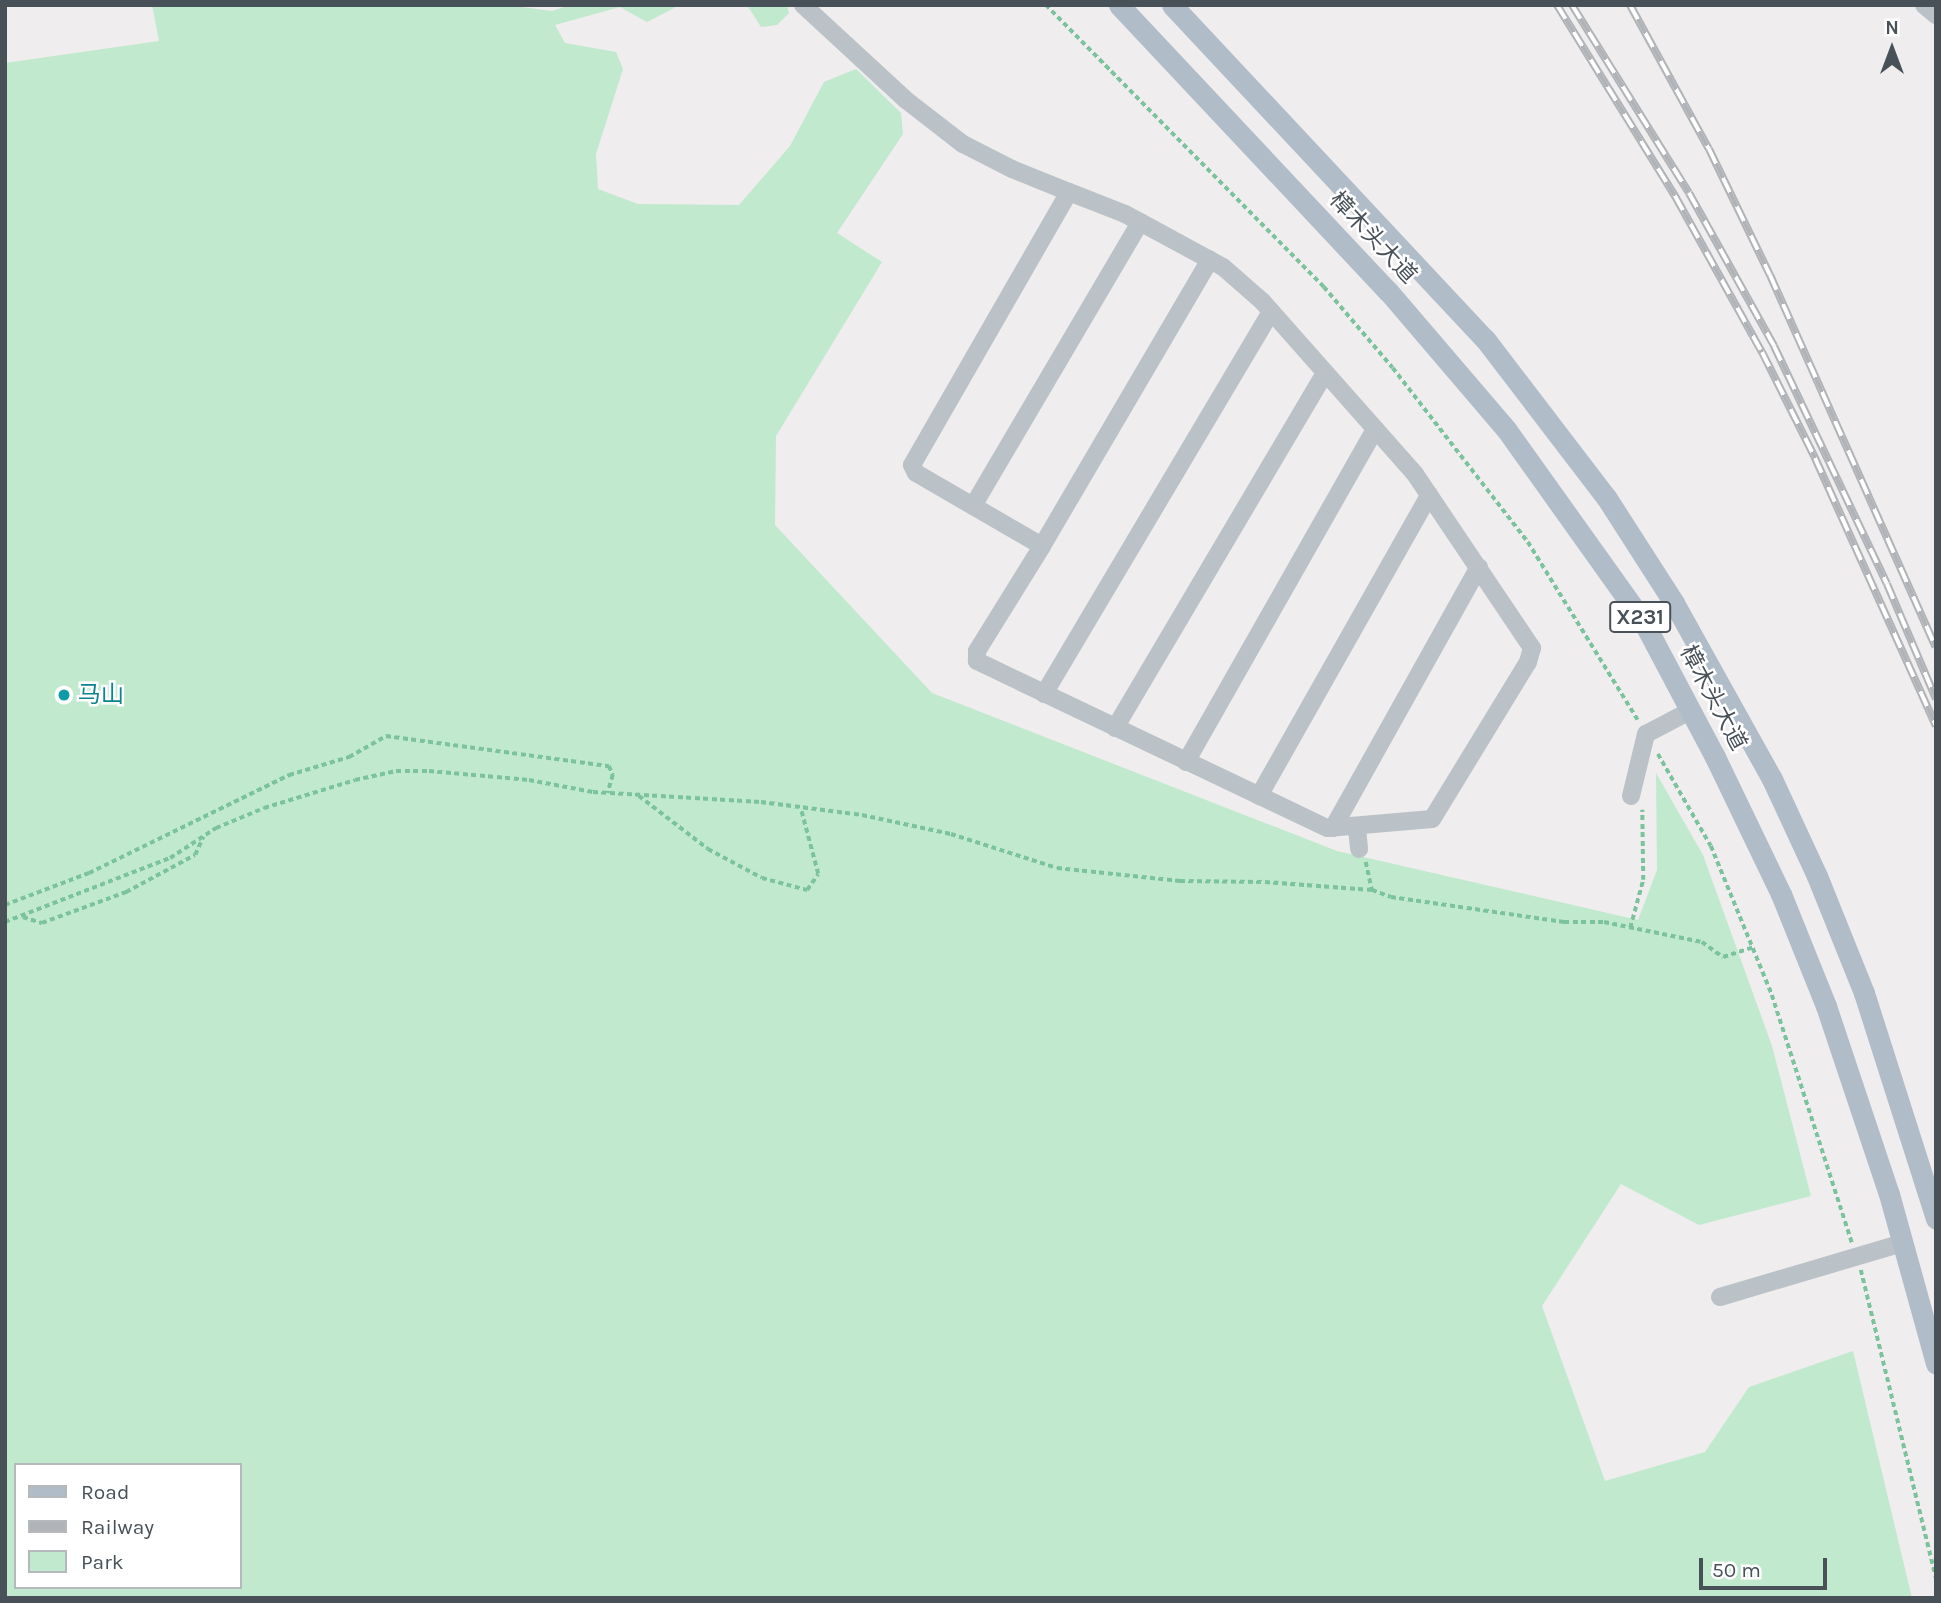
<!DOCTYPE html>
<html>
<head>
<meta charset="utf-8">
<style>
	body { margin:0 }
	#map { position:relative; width:1941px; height:1603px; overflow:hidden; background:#efeded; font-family:Karla,"Noto Sans SC",sans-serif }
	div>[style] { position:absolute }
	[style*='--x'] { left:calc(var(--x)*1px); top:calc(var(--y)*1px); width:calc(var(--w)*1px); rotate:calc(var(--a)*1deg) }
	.green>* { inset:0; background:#c0e9ce }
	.path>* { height:3.5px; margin-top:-1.75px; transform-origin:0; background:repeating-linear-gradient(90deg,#7cc39d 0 5px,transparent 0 8.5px) }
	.minor>* { height:18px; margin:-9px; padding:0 9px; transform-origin:9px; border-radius:9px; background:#bac2c8 }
	.major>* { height:21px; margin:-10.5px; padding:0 10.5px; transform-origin:10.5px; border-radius:10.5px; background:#b0bdc9 }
	.rail>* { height:8px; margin-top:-4px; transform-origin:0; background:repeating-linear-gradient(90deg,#fff 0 16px,#b0b3b7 0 32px); box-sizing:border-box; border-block:2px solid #b0b3b7 }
	.dots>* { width:19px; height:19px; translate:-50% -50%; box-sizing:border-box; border:4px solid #fff; border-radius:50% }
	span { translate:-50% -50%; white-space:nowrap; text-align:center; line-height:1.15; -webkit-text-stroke:5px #fff; paint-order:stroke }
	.shield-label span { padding:2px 5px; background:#fff; border:2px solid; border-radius:5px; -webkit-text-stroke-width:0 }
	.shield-label { font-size:21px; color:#485158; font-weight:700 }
	.street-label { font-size:23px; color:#485158 }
	.culture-label { font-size:23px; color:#0d838f }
	.left { translate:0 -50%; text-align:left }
	.frame { position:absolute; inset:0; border:7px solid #485158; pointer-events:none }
	.legend { position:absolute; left:14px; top:1463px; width:228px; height:126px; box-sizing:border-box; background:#fff; border:2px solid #b6b9bc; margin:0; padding:9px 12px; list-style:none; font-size:21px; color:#485158 }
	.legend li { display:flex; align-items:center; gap:14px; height:35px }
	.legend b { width:35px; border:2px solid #b6b9bc }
	.north { position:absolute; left:1857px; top:14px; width:70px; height:70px; -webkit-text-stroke:5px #fff; paint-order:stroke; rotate:0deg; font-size:19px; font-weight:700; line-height:28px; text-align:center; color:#485158 }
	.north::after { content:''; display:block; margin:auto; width:24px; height:32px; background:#485158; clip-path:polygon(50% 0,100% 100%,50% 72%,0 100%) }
	.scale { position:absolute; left:1699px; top:1558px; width:128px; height:32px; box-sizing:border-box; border:4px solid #485158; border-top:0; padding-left:9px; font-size:21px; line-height:24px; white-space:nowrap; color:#485158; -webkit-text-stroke:5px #fff; paint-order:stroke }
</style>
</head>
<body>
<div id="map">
	<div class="green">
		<div style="clip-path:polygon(evenodd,152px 5px,507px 5px,552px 11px,570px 5px,680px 5px,647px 22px,620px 7px,555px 25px,565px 43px,616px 52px,623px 69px,596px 154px,598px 189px,638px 204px,739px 205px,790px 146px,824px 82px,856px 69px,901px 113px,903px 134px,837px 233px,882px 262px,776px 436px,775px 525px,932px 693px,1337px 851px,1638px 920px,1657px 870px,1656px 773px,1703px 855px,1772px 1046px,1811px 1196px,1699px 1225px,1621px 1184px,1542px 1306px,1605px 1481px,1705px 1452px,1749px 1387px,1853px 1351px,1912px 1598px,5px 1598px,5px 63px,159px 41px,152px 5px,16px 1465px,240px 1465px,240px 1587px,16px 1587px,16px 1465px)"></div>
		<div style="clip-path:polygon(747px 5px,787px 5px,789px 13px,777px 25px,761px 27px)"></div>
	</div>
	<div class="path">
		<div style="--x:1046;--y:5;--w:396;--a:45.4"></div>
		<div style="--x:1324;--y:287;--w:106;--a:49.6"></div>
		<div style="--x:1393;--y:368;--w:220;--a:52.2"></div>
		<div style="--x:1528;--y:542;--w:209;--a:58.3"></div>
		<div style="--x:1658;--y:754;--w:106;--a:60.1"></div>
		<div style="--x:1711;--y:846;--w:161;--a:67.7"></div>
		<div style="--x:1772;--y:995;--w:261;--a:72.1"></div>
		<div style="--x:639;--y:796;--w:87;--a:37.5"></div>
		<div style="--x:708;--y:849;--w:61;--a:28.2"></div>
		<div style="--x:762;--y:878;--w:47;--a:14.9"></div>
		<div style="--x:807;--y:890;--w:19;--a:-55"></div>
		<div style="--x:818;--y:874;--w:66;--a:-104.9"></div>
		<div style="--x:1366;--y:862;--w:29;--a:78"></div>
		<div style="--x:5;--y:905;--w:90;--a:-20.9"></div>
		<div style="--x:89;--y:873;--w:223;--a:-26.1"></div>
		<div style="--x:289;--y:775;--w:63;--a:-16.7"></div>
		<div style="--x:349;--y:757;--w:43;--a:-29.6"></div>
		<div style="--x:386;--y:736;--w:225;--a:7.7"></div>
		<div style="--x:609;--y:766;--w:10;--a:66"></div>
		<div style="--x:613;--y:775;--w:19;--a:106"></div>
		<div style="--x:23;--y:917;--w:20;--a:18"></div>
		<div style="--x:42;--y:923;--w:90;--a:-20.3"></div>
		<div style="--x:126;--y:892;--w:78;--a:-28.2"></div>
		<div style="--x:195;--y:855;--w:20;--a:-66"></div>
		<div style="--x:5;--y:922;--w:177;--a:-21.2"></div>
		<div style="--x:170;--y:858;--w:55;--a:-33.1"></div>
		<div style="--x:216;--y:828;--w:52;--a:-22.6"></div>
		<div style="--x:264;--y:808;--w:95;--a:-17.1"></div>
		<div style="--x:355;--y:780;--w:42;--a:-12.4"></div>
		<div style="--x:396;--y:771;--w:33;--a:0"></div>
		<div style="--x:429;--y:771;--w:100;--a:5.1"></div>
		<div style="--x:529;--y:780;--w:65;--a:10.6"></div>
		<div style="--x:593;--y:792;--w:168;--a:3.4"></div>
		<div style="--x:761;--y:802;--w:102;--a:7.3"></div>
		<div style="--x:862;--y:815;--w:91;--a:12.1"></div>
		<div style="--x:951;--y:834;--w:111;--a:17.8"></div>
		<div style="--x:1057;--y:868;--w:124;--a:6"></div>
		<div style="--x:1180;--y:881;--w:85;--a:0.7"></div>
		<div style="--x:1265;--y:882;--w:107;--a:4.3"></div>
		<div style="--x:1372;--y:890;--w:20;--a:20"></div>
		<div style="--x:1391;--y:897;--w:175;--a:8.2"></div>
		<div style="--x:1564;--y:922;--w:40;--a:0"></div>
		<div style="--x:1604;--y:922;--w:100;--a:11.5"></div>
		<div style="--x:1702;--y:942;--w:26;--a:36"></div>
		<div style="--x:1723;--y:957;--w:32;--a:-18"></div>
		<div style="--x:1630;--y:928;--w:50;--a:-74.8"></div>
		<div style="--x:1643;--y:880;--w:70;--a:-90.8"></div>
		<div style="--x:1861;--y:1270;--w:317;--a:76.3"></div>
	</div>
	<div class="minor">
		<div style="--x:803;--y:5;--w:140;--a:42.7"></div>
		<div style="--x:906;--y:100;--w:72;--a:37.7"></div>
		<div style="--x:963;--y:144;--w:55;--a:27"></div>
		<div style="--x:1012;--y:169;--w:61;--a:22"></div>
		<div style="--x:1069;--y:192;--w:60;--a:21.4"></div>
		<div style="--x:1125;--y:214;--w:17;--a:28"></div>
		<div style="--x:1140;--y:222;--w:94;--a:28.5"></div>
		<div style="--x:1223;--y:267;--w:52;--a:41.1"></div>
		<div style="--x:1262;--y:301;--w:231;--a:48.5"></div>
		<div style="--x:1415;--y:474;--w:210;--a:56.1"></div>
		<div style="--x:1532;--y:648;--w:15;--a:106"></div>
		<div style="--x:1528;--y:662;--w:184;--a:121.4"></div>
		<div style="--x:1432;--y:819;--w:105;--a:175.1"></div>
		<div style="--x:1327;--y:828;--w:388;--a:-154.5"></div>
		<div style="--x:977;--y:661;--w:10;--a:-90"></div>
		<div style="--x:977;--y:651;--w:123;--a:-58.2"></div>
		<div style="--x:1042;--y:546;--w:146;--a:-149.9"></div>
		<div style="--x:916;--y:473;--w:9;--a:-117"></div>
		<div style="--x:912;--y:465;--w:315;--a:-60.1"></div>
		<div style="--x:1924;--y:5;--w:16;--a:40"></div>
		<div style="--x:973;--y:506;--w:329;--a:-59.5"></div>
		<div style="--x:1042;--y:546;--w:332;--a:-59.6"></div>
		<div style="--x:1044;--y:694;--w:445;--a:-59.3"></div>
		<div style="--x:1115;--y:728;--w:412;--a:-59.4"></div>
		<div style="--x:1186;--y:762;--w:383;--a:-60.4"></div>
		<div style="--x:1259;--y:796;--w:346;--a:-60.5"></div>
		<div style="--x:1631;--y:796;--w:64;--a:-76.4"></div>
		<div style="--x:1646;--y:734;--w:50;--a:-27.6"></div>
		<div style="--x:1333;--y:828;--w:299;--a:-60.8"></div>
		<div style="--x:1357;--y:829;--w:20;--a:84"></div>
		<div style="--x:1720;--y:1297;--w:190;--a:-16.5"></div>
	</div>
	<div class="major">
		<div style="--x:1119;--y:5;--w:393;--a:46.8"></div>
		<div style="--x:1388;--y:291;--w:182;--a:49.5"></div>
		<div style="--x:1506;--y:429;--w:236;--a:54.5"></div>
		<div style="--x:1643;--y:621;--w:154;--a:62.1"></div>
		<div style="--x:1715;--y:757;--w:152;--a:64.3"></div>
		<div style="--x:1781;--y:894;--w:121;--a:68.1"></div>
		<div style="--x:1826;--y:1006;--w:198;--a:71.5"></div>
		<div style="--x:1889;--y:1194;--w:176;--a:74.5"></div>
		<div style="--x:1172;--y:5;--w:458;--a:46.9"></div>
		<div style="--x:1485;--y:339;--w:199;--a:52.6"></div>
		<div style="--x:1606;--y:497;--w:126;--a:57.3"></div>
		<div style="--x:1674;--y:603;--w:201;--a:60.9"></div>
		<div style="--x:1772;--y:779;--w:107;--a:65.1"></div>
		<div style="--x:1817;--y:876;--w:126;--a:68.1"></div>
		<div style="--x:1864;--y:993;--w:237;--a:72.3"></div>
	</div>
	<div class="rail">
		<div style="--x:1557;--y:5;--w:225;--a:58.3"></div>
		<div style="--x:1675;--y:196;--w:179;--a:60.9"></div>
		<div style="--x:1762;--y:352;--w:119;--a:63.4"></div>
		<div style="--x:1815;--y:458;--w:294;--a:65.7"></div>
		<div style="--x:1572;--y:5;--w:221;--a:58.1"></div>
		<div style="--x:1689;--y:193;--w:175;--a:60.9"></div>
		<div style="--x:1774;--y:346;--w:263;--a:64.6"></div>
		<div style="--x:1887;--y:584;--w:125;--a:66.9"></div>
		<div style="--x:1630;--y:5;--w:164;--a:61.3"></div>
		<div style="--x:1709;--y:149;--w:140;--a:64.2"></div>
		<div style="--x:1770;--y:275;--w:407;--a:66"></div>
	</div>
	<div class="dots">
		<div style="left:64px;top:695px;background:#0f9aa8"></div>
	</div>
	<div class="shield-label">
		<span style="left:1640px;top:617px">X231</span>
	</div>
	<div class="street-label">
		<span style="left:1373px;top:238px;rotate:47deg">樟木头大道</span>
		<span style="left:1713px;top:698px;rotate:62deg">樟木头大道</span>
	</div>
	<div class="culture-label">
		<span class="left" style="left:78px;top:695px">马山</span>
	</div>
	<div class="frame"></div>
	<ul class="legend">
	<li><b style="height:9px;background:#b0bdc9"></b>Road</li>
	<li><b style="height:9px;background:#b0b3b7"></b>Railway</li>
	<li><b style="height:19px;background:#c0e9ce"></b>Park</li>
	</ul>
	<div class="north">N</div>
	<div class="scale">50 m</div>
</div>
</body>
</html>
